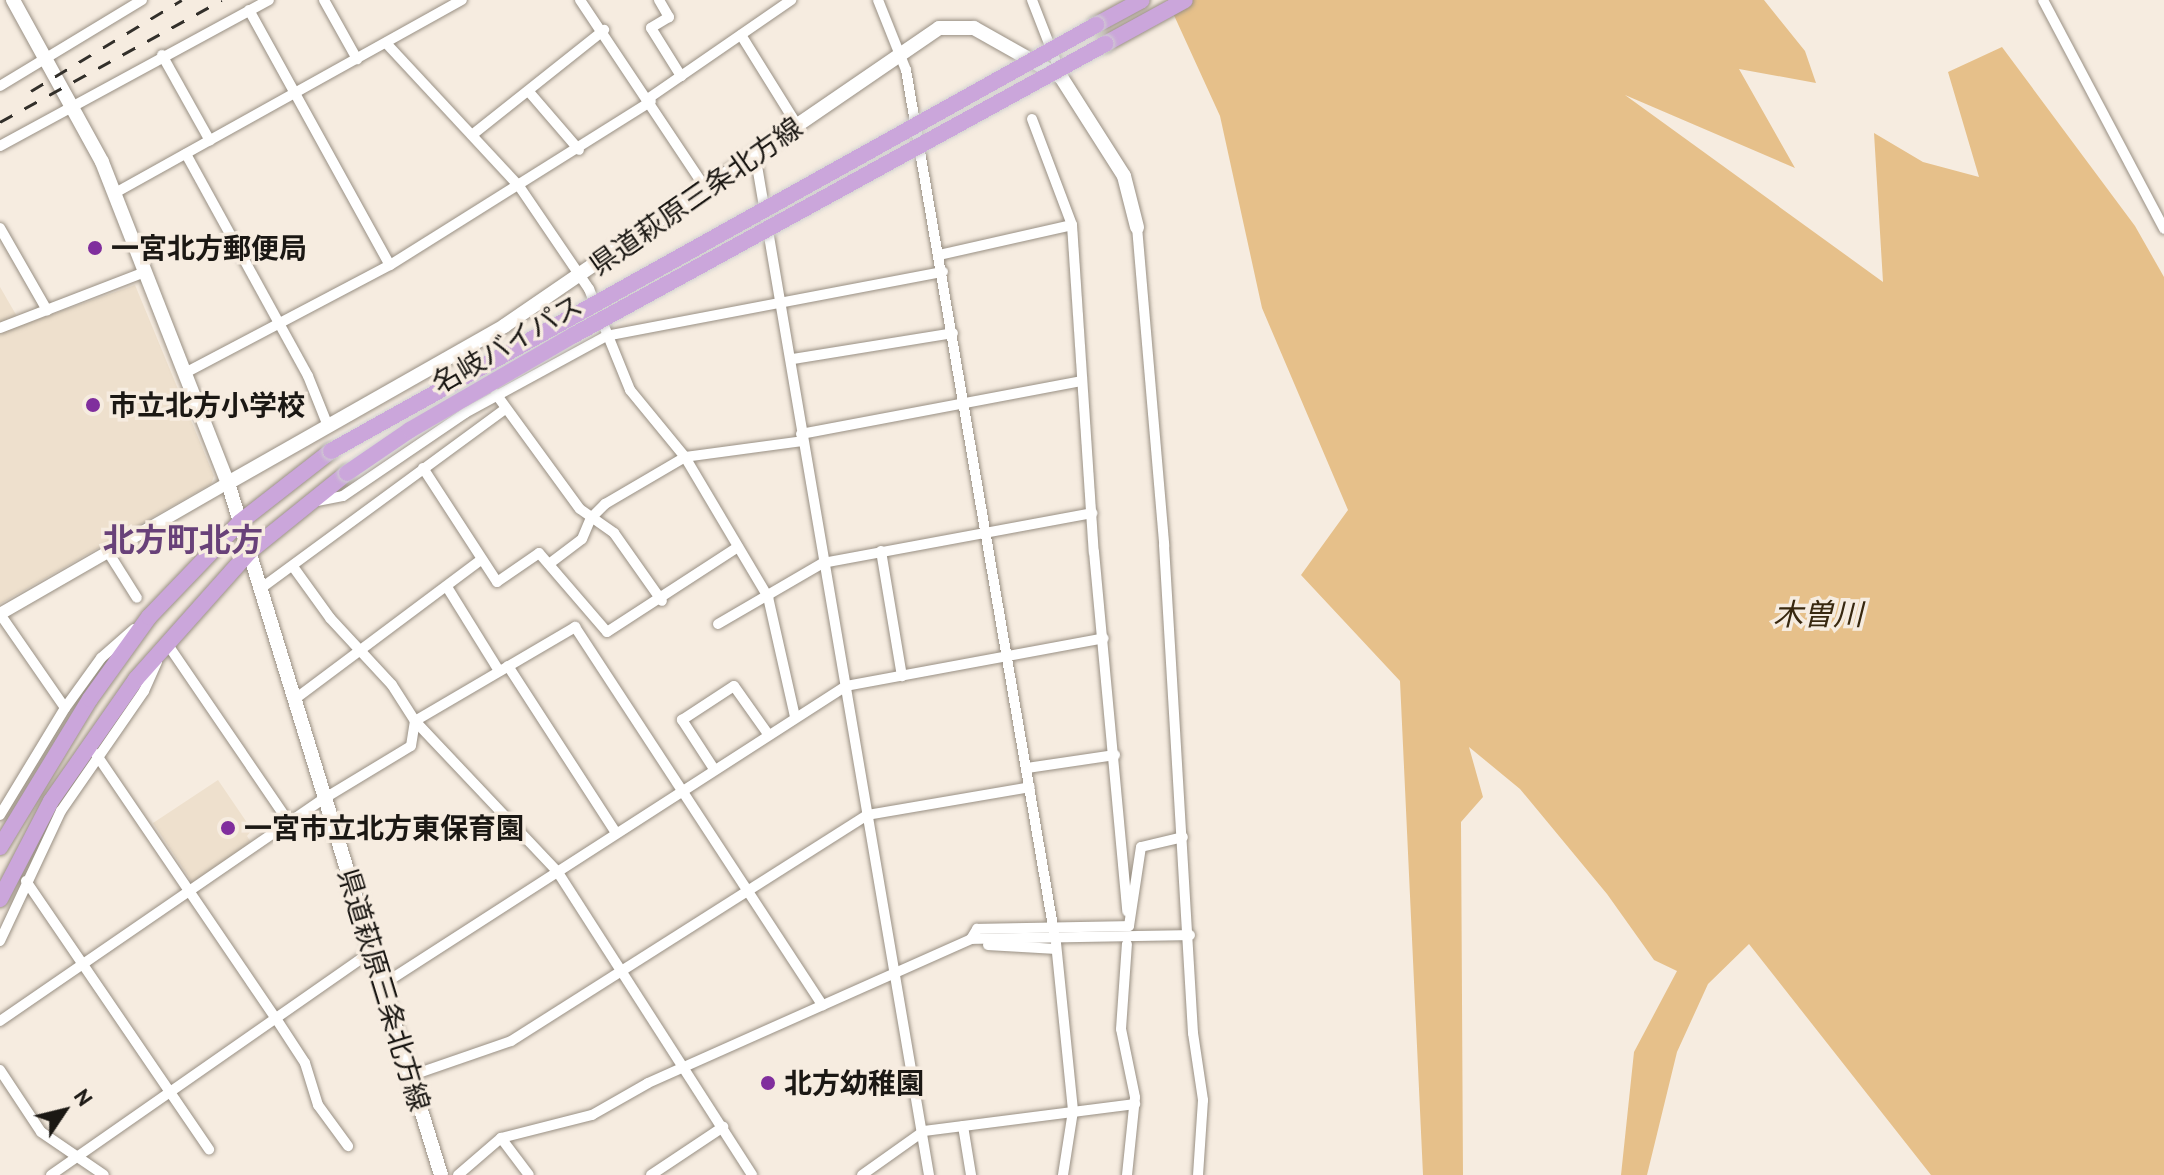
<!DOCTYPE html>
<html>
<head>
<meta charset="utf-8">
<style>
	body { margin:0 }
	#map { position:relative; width:2164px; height:1175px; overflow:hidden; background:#f6ece0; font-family:"PT Sans","Noto Sans JP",sans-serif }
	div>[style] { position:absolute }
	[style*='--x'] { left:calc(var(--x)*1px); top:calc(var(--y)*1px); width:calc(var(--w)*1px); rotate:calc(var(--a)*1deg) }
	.built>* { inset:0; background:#eee0cd }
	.water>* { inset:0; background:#e6c08a }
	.roads { filter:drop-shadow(0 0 2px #999084) drop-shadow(0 0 2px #999084) }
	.minor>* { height:10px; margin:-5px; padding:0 5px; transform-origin:5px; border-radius:5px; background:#fff }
	.tertiary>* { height:12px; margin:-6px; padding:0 6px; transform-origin:6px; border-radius:6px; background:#fff }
	.secondary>* { height:14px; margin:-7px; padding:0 7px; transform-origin:7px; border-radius:7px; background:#fff }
	.trunk>* { height:16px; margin:-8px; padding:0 8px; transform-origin:8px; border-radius:8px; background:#cba6db }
	.rail>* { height:3px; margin-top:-1.5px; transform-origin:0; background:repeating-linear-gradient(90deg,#322f2a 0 14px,transparent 0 28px) }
	.bridges { filter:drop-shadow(0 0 2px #d1d1d0) drop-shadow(0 0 2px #d1d1d0) }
	.trunk-bridge>* { height:16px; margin:-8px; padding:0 8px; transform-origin:8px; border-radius:8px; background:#cba6db }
	.dots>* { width:22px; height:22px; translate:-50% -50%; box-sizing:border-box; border:4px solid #f6ece0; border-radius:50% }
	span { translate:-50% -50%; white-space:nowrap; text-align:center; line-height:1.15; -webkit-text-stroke:7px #f6ece0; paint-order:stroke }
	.street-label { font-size:28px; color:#1b1814 }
	.poi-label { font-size:28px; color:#1b1814; font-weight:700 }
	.left { translate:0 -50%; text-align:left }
	.water-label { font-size:30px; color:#38280f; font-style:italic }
	.quarter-label { font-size:32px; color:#684179; font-weight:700 }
	.north { position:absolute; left:24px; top:1071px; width:80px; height:80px; -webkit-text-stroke:6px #f6ece0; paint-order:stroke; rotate:55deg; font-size:22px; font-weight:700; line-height:32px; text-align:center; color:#1b1814 }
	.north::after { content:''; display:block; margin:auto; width:28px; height:36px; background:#1b1814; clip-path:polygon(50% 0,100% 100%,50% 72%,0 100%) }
</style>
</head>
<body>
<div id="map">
	<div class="built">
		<div style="clip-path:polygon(135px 285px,214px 476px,211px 484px,0 604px,0 287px,22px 325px)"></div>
		<div style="clip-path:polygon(218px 780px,252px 830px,247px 836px,251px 842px,196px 888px,153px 823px)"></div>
	</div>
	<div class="water">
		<div style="clip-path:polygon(1167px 0,1764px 0,1805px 51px,1816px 83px,1739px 69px,1795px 168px,1625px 95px,1883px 282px,1874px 133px,1923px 162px,1979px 177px,1948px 72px,2002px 47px,2135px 226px,2164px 277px,2164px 1175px,1931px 1175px,1749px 944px,1708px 984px,1677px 1052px,1647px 1175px,1621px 1175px,1634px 1052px,1677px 971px,1654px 960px,1607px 894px,1520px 789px,1469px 747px,1483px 797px,1461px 822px,1463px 1175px,1423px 1175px,1400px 681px,1301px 575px,1348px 510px,1262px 308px,1220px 116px)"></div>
	</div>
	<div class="roads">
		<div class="minor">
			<div style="--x:324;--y:0;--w:68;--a:60.8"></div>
			<div style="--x:580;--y:0;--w:227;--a:56.3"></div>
			<div style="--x:659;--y:0;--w:20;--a:60"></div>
			<div style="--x:669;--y:17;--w:21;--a:149"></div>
			<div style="--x:651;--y:28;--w:57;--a:58"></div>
			<div style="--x:878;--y:0;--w:75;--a:68.2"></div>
			<div style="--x:906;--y:70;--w:875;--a:80.26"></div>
			<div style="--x:1032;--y:0;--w:77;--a:68.7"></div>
			<div style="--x:2043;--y:0;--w:259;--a:62.1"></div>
			<div style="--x:249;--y:10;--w:291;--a:61.1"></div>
			<div style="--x:741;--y:35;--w:106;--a:58.1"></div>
			<div style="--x:386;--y:43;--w:195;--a:47.1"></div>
			<div style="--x:519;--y:186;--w:125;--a:55.8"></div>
			<div style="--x:589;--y:289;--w:109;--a:67.9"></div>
			<div style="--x:630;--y:390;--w:87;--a:50.6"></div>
			<div style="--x:685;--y:457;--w:163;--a:59.3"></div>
			<div style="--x:768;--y:597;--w:123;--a:77.3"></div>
			<div style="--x:162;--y:55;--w:98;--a:60.8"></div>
			<div style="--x:0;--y:86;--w:166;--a:-31.2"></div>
			<div style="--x:530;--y:93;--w:75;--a:49.3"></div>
			<div style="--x:649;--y:98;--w:173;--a:-34.6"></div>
			<div style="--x:1032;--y:119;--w:113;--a:69.3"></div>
			<div style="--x:1072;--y:225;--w:328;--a:86.2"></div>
			<div style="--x:1094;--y:552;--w:361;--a:84.7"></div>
			<div style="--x:472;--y:135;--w:169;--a:-38.5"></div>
			<div style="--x:0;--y:146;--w:306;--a:-28.5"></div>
			<div style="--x:186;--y:154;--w:253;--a:61.2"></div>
			<div style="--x:308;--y:376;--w:54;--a:68.2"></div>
			<div style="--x:755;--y:154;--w:1036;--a:80.33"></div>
			<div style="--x:115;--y:193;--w:397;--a:-29.1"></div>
			<div style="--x:1137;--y:227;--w:319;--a:85.1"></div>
			<div style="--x:1164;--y:545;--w:489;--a:86.6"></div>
			<div style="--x:1193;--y:1033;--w:68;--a:81.5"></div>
			<div style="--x:1203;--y:1100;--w:75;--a:93.8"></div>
			<div style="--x:0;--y:228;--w:95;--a:60.2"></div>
			<div style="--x:939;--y:255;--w:136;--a:-12.7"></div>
			<div style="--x:0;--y:328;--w:155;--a:-21.1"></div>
			<div style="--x:793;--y:359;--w:162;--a:-9.2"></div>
			<div style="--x:185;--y:373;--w:232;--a:-27.8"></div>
			<div style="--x:390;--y:265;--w:308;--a:-32.1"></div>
			<div style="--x:496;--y:394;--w:142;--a:53.9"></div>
			<div style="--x:580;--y:509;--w:42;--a:35.2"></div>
			<div style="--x:614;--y:533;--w:83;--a:54.8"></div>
			<div style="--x:801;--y:434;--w:285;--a:-10.7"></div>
			<div style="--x:423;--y:468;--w:136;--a:57"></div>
			<div style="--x:497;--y:582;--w:51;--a:-34.6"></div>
			<div style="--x:539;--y:553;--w:104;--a:49.3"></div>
			<div style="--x:607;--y:632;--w:156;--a:-33"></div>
			<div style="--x:317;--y:501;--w:26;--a:-11"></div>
			<div style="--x:343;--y:496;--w:148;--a:-34.2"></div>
			<div style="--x:465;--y:413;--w:161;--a:-28.6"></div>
			<div style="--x:606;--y:336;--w:343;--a:-10.8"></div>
			<div style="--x:881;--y:551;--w:127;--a:80.5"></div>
			<div style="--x:108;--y:552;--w:54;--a:57.8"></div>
			<div style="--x:549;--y:564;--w:41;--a:-37.1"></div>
			<div style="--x:582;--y:539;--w:23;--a:-67"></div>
			<div style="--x:591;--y:518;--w:20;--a:-45"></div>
			<div style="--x:605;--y:504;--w:93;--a:-30.4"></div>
			<div style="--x:685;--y:457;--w:119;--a:-7.7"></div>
			<div style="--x:294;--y:568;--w:62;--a:54.2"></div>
			<div style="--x:330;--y:618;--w:91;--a:47.2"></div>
			<div style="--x:392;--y:685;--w:43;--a:57.4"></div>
			<div style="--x:415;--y:721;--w:207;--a:46.6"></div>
			<div style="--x:557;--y:871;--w:361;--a:57.3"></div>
			<div style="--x:447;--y:587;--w:99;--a:58.2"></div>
			<div style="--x:260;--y:589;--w:305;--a:-36.3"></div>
			<div style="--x:0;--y:614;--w:114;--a:55.3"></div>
			<div style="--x:718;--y:624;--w:121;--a:-30.2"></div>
			<div style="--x:823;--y:563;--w:274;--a:-10.5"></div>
			<div style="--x:166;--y:642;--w:218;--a:55.7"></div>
			<div style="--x:508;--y:666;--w:199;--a:57.1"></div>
			<div style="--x:295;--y:699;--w:232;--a:-36.8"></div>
			<div style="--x:96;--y:754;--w:318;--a:55.8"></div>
			<div style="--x:275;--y:1017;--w:55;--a:56.9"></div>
			<div style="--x:305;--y:1063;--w:44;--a:72.8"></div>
			<div style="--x:318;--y:1105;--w:51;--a:53.8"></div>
			<div style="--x:1027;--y:768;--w:89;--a:-8.4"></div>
			<div style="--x:714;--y:769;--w:59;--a:-123.1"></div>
			<div style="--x:682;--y:720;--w:62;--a:-33.2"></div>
			<div style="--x:734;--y:686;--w:59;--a:54.7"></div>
			<div style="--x:0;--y:815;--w:125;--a:-58.7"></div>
			<div style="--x:65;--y:708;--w:62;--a:-54.2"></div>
			<div style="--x:101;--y:658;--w:44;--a:-41.3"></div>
			<div style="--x:26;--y:881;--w:325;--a:55.7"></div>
			<div style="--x:971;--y:939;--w:219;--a:-1"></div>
			<div style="--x:0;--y:941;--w:144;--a:-64.9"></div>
			<div style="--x:61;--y:811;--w:146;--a:-55.3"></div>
			<div style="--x:144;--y:691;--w:32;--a:-66"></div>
			<div style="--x:1056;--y:943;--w:169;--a:84.2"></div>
			<div style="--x:1073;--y:1111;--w:65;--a:98.9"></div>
			<div style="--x:988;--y:945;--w:68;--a:3.4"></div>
			<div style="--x:382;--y:985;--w:552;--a:-32.8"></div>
			<div style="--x:846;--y:686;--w:262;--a:-10.5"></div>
			<div style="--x:0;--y:1021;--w:394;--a:-34.5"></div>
			<div style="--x:325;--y:798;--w:100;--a:-31.2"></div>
			<div style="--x:411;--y:746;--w:25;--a:-81"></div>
			<div style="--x:415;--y:721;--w:186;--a:-30.4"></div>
			<div style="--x:575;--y:627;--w:452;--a:56.8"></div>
			<div style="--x:0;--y:1070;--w:74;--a:56.5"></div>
			<div style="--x:41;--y:1132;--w:76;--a:34.3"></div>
			<div style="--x:410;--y:1076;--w:107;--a:-19.1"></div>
			<div style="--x:511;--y:1041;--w:422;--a:-32.4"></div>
			<div style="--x:867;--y:815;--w:165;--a:-9.7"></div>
			<div style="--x:963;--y:1126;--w:50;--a:80.7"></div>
			<div style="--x:501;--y:1138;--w:46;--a:52.9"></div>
			<div style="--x:51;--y:1175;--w:391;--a:-34.9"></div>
			<div style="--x:458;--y:1175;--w:57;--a:-40.7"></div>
			<div style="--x:501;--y:1138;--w:94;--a:-14.2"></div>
			<div style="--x:592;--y:1115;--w:64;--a:-29.7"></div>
			<div style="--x:648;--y:1083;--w:354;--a:-24"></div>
			<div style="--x:971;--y:939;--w:12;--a:-59"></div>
			<div style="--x:977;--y:929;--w:152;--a:-1.1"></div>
			<div style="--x:1129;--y:926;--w:80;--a:-81.4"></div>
			<div style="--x:1141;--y:847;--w:43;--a:-13.4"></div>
			<div style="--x:651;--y:1175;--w:87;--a:-33.7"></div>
			<div style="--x:862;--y:1175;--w:76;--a:-35.4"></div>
			<div style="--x:924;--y:1131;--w:213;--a:-7.3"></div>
			<div style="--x:1127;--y:1175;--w:78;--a:-84.1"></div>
			<div style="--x:1135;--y:1097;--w:69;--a:-101.6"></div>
			<div style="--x:1121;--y:1029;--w:85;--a:-86"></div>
		</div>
		<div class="tertiary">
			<div style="--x:0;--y:614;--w:263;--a:-29.9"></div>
		</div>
		<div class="secondary">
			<div style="--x:13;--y:0;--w:185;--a:61.2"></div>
			<div style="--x:102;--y:162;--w:345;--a:68.6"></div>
			<div style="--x:228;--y:483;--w:724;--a:72.89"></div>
			<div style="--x:228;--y:483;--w:318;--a:-29.6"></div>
			<div style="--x:504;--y:326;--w:527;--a:-34.41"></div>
			<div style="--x:939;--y:28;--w:35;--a:0"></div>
			<div style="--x:974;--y:28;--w:100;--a:29.4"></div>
			<div style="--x:1061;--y:77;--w:117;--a:57.5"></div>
			<div style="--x:1124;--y:176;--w:53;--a:75.7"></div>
		</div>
		<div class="trunk">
			<div style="--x:1096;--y:25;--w:52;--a:-28.5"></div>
			<div style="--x:1105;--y:44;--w:91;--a:-28.8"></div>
			<div style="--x:0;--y:847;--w:173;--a:-58.7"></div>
			<div style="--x:90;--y:699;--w:101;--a:-54.3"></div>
			<div style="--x:149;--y:617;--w:132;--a:-46.2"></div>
			<div style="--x:240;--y:522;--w:115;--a:-38"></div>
			<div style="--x:0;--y:899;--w:110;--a:-62.5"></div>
			<div style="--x:51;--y:801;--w:149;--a:-55.1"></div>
			<div style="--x:136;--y:679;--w:170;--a:-48.3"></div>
			<div style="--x:249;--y:552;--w:126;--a:-38.9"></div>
		</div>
	</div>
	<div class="rail">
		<div style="--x:31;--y:91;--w:176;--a:-31.1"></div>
		<div style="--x:0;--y:122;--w:253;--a:-28.8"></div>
	</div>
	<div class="bridges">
		<div class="trunk-bridge">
			<div style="--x:331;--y:451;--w:876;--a:-29.11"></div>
			<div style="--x:347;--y:473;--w:76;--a:-34.3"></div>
			<div style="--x:410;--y:430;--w:190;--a:-30.1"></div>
			<div style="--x:574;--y:335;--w:606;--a:-28.72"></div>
		</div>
	</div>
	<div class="dots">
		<div style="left:95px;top:248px;background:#802e9d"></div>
		<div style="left:93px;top:405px;background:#802e9d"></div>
		<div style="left:228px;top:828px;background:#802e9d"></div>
		<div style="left:768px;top:1083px;background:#802e9d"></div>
	</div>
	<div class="street-label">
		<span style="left:696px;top:196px;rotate:-35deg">県道萩原三条北方線</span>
		<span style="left:507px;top:344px;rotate:-30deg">名岐バイパス</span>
		<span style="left:384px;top:990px;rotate:73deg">県道萩原三条北方線</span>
	</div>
	<div class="poi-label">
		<span class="left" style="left:111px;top:248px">一宮北方郵便局</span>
		<span class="left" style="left:109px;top:405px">市立北方小学校</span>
		<span class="left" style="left:244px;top:828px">一宮市立北方東保育園</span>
		<span class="left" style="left:784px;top:1083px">北方幼稚園</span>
	</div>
	<div class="water-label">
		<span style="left:1818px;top:614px">木曽川</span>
	</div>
	<div class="quarter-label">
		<span style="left:183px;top:539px">北方町北方</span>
	</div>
	<div class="north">N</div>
</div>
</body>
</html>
